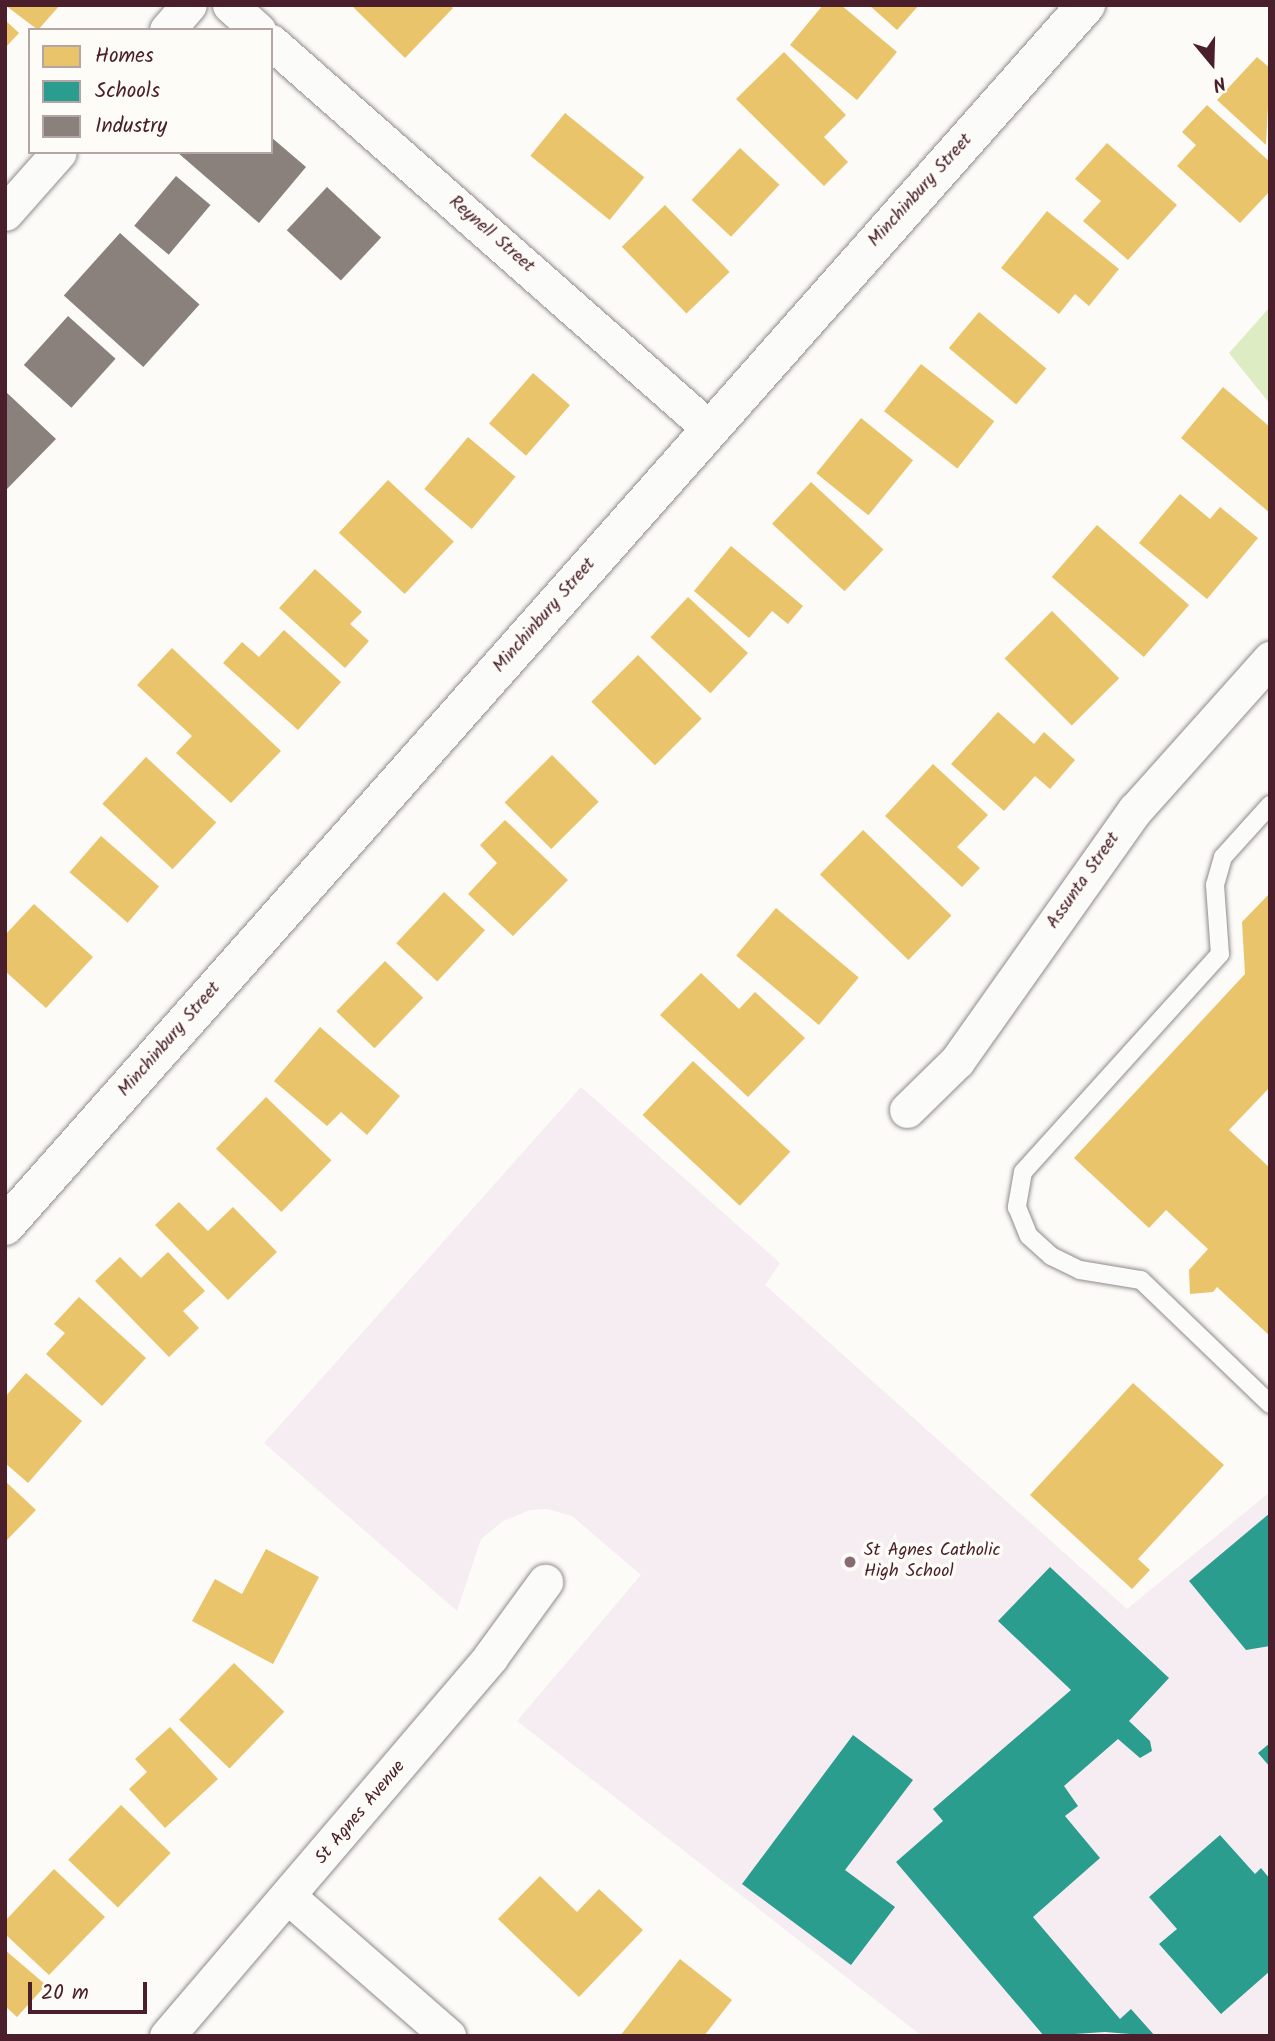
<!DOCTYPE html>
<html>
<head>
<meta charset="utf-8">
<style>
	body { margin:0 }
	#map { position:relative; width:1275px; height:2041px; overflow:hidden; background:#fcfbf8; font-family:Kalam,sans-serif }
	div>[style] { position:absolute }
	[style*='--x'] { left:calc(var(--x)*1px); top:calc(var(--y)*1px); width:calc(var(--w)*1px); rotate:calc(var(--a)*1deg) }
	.built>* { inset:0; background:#f5edf1 }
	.green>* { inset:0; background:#deecc3 }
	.homes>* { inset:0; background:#e9c46a; transform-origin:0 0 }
	.schools>* { inset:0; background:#2a9d8f }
	.industry>* { inset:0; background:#8a817c; transform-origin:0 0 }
	.roads { filter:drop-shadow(0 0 2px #928a8b) drop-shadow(0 0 2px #928a8b) }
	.service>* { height:18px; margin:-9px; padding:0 9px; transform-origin:9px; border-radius:9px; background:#fbfbf9 }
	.minor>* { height:35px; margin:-17.5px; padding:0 17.5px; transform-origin:17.5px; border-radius:17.5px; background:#fbfbf9 }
	.tertiary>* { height:38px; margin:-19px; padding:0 19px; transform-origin:19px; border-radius:19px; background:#fbfbf9 }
	.dots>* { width:19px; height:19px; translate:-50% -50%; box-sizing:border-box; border:4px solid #fdfcf7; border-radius:50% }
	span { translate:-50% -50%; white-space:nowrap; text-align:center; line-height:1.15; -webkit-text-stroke:7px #fdfcf7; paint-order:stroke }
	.street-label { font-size:18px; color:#4a1f2b }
	.poi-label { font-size:18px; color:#4a1f2b }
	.left { translate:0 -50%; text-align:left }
	.frame { position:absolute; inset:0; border:7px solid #4a1f2b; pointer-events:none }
	.legend { position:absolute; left:28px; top:28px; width:245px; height:126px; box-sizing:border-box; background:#fdfcf7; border:2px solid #b5a4a5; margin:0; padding:9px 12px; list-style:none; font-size:21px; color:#4a1f2b }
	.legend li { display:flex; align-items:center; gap:14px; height:35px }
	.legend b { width:35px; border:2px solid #b5a4a5 }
	.north { position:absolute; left:1177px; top:28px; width:70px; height:70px; -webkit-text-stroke:5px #fdfcf7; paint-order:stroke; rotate:161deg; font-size:19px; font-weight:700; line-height:28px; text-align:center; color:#4a1f2b }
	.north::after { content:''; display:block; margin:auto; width:24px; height:32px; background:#4a1f2b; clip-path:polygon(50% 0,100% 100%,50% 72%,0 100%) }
	.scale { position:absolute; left:28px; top:1982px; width:119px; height:32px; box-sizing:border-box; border:4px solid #4a1f2b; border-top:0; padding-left:9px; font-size:21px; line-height:24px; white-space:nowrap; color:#4a1f2b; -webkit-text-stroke:5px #fdfcf7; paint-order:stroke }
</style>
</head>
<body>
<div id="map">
	<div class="built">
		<div style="clip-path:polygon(581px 1087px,780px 1263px,765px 1285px,1127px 1609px,1270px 1492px,1270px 2036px,922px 2036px,517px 1721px,641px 1575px,572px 1516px,547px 1509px,530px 1510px,503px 1521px,481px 1539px,457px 1611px,264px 1443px)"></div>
	</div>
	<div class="green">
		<div style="clip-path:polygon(1270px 307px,1270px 404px,1229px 353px)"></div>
	</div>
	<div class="homes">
		<div style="clip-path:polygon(5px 5px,60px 5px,38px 30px)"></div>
		<div style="clip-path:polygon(351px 5px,450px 5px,453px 8px,405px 58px)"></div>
		<div style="clip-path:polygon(823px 5px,841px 5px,897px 52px,857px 100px,790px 45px)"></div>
		<div style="clip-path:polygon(869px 5px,919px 5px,897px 30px)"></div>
		<div style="clip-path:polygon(5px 20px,19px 33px,5px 48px)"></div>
		<div style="clip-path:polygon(784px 52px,846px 115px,824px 137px,848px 162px,824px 186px,736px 99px)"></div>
		<div style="clip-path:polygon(1257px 57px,1270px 68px,1266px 145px,1217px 100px)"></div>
		<div style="clip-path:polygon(1207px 105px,1270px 162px,1270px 191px,1240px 223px,1177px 166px,1196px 145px,1182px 132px)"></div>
		<div style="left:565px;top:113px;width:102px;height:55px;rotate:39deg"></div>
		<div style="clip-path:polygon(1107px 143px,1177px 205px,1128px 260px,1083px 221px,1101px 201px,1075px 179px)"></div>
		<div style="left:740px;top:148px;width:54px;height:71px;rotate:43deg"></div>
		<div style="left:665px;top:205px;width:93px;height:60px;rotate:46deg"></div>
		<div style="clip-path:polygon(1047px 211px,1119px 269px,1089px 306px,1075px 294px,1059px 314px,1001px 268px)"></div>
		<div style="left:979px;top:312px;width:88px;height:47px;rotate:40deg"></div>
		<div style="left:921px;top:364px;width:93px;height:60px;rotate:38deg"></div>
		<div style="left:533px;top:373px;width:49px;height:67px;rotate:41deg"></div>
		<div style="clip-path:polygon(1223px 387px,1270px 427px,1270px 513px,1181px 438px)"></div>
		<div style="left:861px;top:418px;width:67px;height:71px;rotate:39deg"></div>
		<div style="left:468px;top:437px;width:62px;height:68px;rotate:40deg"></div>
		<div style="left:388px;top:480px;width:90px;height:72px;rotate:43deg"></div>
		<div style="left:811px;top:482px;width:99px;height:57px;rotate:43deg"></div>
		<div style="clip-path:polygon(1180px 494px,1210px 519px,1220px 507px,1258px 538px,1207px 599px,1139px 543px)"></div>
		<div style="left:1097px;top:525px;width:122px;height:69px;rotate:41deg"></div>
		<div style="clip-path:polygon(731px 546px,803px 606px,788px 624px,772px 611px,749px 638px,694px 591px)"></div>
		<div style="clip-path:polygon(315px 569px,362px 612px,350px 624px,369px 641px,345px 668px,279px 608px)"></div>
		<div style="left:688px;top:597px;width:82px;height:55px;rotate:43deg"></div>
		<div style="left:1052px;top:611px;width:95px;height:67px;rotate:45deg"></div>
		<div style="clip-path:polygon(284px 630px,341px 682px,298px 730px,223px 663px,242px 642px,259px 657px)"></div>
		<div style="clip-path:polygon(172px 648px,281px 751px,231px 803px,176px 753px,192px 736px,137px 685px)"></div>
		<div style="left:638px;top:655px;width:90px;height:66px;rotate:45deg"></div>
		<div style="clip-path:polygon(998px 712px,1034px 744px,1044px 732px,1075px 760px,1050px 789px,1035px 776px,1004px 811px,951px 764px)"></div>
		<div style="left:552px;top:755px;width:66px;height:67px;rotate:45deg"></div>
		<div style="left:146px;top:757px;width:96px;height:64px;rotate:43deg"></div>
		<div style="clip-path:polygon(933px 764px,988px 815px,957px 847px,980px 868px,962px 887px,885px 816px)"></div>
		<div style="clip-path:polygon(505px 820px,568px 880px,513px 936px,468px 894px,497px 863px,480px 845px)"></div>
		<div style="left:863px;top:830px;width:123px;height:62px;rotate:44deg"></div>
		<div style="left:101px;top:836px;width:77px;height:48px;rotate:41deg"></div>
		<div style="left:444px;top:892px;width:56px;height:70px;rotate:43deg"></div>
		<div style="clip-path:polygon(1270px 893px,1270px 1087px,1229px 1130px,1270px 1168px,1270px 1336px,1217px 1287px,1213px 1292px,1190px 1294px,1189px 1270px,1208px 1249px,1166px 1210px,1149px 1228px,1074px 1158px,1245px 974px,1242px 922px)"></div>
		<div style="clip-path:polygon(34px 904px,93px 957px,46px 1008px,5px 971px,5px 935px)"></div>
		<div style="left:776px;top:908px;width:108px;height:62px;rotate:40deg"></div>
		<div style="left:385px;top:961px;width:53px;height:70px;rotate:44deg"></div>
		<div style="clip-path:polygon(701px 973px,739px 1009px,755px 992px,805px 1038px,748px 1097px,660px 1015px)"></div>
		<div style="clip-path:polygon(320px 1027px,400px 1096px,367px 1135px,341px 1112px,327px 1126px,274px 1081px)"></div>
		<div style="left:693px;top:1061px;width:133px;height:74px;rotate:43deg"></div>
		<div style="left:266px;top:1097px;width:91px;height:72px;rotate:44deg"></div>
		<div style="clip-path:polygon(179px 1202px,208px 1231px,233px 1207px,277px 1252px,228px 1300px,155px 1225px)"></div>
		<div style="clip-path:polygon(168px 1252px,205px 1291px,183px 1311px,199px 1328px,169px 1357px,95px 1281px,120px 1257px,141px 1278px)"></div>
		<div style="clip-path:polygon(79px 1297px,146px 1358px,102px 1406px,46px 1354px,65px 1333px,54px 1324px)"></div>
		<div style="clip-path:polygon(26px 1373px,82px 1421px,28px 1483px,5px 1463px,5px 1397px)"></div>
		<div style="clip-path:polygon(1133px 1383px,1224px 1465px,1138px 1559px,1150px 1570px,1132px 1589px,1030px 1495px)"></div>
		<div style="clip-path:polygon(5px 1481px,36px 1510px,5px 1542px)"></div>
		<div style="clip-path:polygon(266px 1549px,319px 1577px,273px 1664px,192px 1621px,215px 1579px,242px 1594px)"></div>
		<div style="left:234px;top:1663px;width:70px;height:79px;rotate:44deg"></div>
		<div style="clip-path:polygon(170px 1727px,218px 1779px,165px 1828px,129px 1789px,147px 1772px,135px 1759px)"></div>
		<div style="left:121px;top:1805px;width:69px;height:76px;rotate:44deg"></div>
		<div style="clip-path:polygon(54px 1869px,105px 1917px,49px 1975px,5px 1934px,5px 1921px)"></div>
		<div style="clip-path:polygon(540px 1876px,577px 1912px,599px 1889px,643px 1930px,579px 1997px,498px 1919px)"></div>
		<div style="clip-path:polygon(5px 1950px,46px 1985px,17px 2017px,5px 2006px)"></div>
		<div style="clip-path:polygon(680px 1959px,732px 2000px,704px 2036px,620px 2036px)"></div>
	</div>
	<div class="schools">
		<div style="clip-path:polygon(1270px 1513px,1270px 1646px,1246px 1650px,1189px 1581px)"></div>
		<div style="clip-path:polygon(1050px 1567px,1169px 1678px,1129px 1721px,1150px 1741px,1152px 1751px,1140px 1758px,1118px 1739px,1064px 1786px,1078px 1806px,1065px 1816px,1100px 1858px,1033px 1917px,1120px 2019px,1131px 2009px,1155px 2036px,1105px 2032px,1044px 2036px,896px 1862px,943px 1821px,933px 1809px,1071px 1690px,998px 1621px)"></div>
		<div style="clip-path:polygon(853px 1735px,913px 1780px,845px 1870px,895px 1907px,851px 1965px,742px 1884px)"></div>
		<div style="clip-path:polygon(1270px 1743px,1270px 1767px,1258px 1753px)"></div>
		<div style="clip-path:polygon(1220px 1835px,1255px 1874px,1261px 1868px,1270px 1879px,1270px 1971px,1221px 2014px,1159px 1944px,1177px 1929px,1149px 1897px)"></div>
	</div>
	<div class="industry">
		<div style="clip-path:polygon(271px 137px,306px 167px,259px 223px,177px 152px,271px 152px)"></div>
		<div style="left:176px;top:176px;width:45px;height:65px;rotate:40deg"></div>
		<div style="left:327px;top:187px;width:74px;height:59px;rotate:43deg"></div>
		<div style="left:120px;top:233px;width:107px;height:84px;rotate:42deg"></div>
		<div style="left:68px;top:316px;width:64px;height:66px;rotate:42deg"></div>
		<div style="clip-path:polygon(5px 391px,56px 439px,5px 491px)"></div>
	</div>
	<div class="roads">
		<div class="service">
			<div style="--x:1270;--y:805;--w:70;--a:132.1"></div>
			<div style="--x:1223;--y:857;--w:29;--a:106"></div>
			<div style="--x:1215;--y:885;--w:69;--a:85.9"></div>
			<div style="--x:1220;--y:954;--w:294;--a:132.1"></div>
			<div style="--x:1023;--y:1172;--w:36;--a:100"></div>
			<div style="--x:1017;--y:1207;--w:31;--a:68"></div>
			<div style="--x:1029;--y:1236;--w:30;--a:42"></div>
			<div style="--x:1051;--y:1256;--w:32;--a:26"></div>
			<div style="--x:1080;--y:1270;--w:62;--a:9.3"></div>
			<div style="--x:1141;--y:1280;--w:179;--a:43.9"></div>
		</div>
		<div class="minor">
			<div style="--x:230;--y:5;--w:38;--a:42"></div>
			<div style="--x:167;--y:30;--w:33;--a:-49"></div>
			<div style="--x:271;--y:42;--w:585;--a:41.4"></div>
			<div style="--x:5;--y:213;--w:81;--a:-48.5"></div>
			<div style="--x:907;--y:1110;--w:70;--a:-44.4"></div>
			<div style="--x:957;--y:1061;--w:308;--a:-54.7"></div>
			<div style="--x:1135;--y:810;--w:203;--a:-48.2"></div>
			<div style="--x:290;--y:1898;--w:210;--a:41.1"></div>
			<div style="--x:167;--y:2036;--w:499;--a:-49.5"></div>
			<div style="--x:491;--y:1656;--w:92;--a:-53.9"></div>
		</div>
		<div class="tertiary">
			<div style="--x:5;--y:1226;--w:1631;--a:-48.48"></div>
		</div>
	</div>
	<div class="dots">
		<div style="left:850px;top:1562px;background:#886c73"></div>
	</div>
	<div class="street-label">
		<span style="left:921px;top:191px;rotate:-48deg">Minchinbury Street</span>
		<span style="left:491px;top:235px;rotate:41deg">Reynell Street</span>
		<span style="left:545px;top:616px;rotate:-49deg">Minchinbury Street</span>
		<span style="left:1084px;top:881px;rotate:-55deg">Assunta Street</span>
		<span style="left:170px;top:1040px;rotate:-49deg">Minchinbury Street</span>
		<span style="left:361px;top:1813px;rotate:-50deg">St Agnes Avenue</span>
	</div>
	<div class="poi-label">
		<span class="left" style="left:864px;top:1562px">St Agnes Catholic<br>High School</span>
	</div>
	<div class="frame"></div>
	<ul class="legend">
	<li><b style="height:19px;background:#e9c46a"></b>Homes</li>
	<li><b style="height:19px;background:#2a9d8f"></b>Schools</li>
	<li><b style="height:19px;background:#8a817c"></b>Industry</li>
	</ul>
	<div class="north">N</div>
	<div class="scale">20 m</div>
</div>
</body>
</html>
